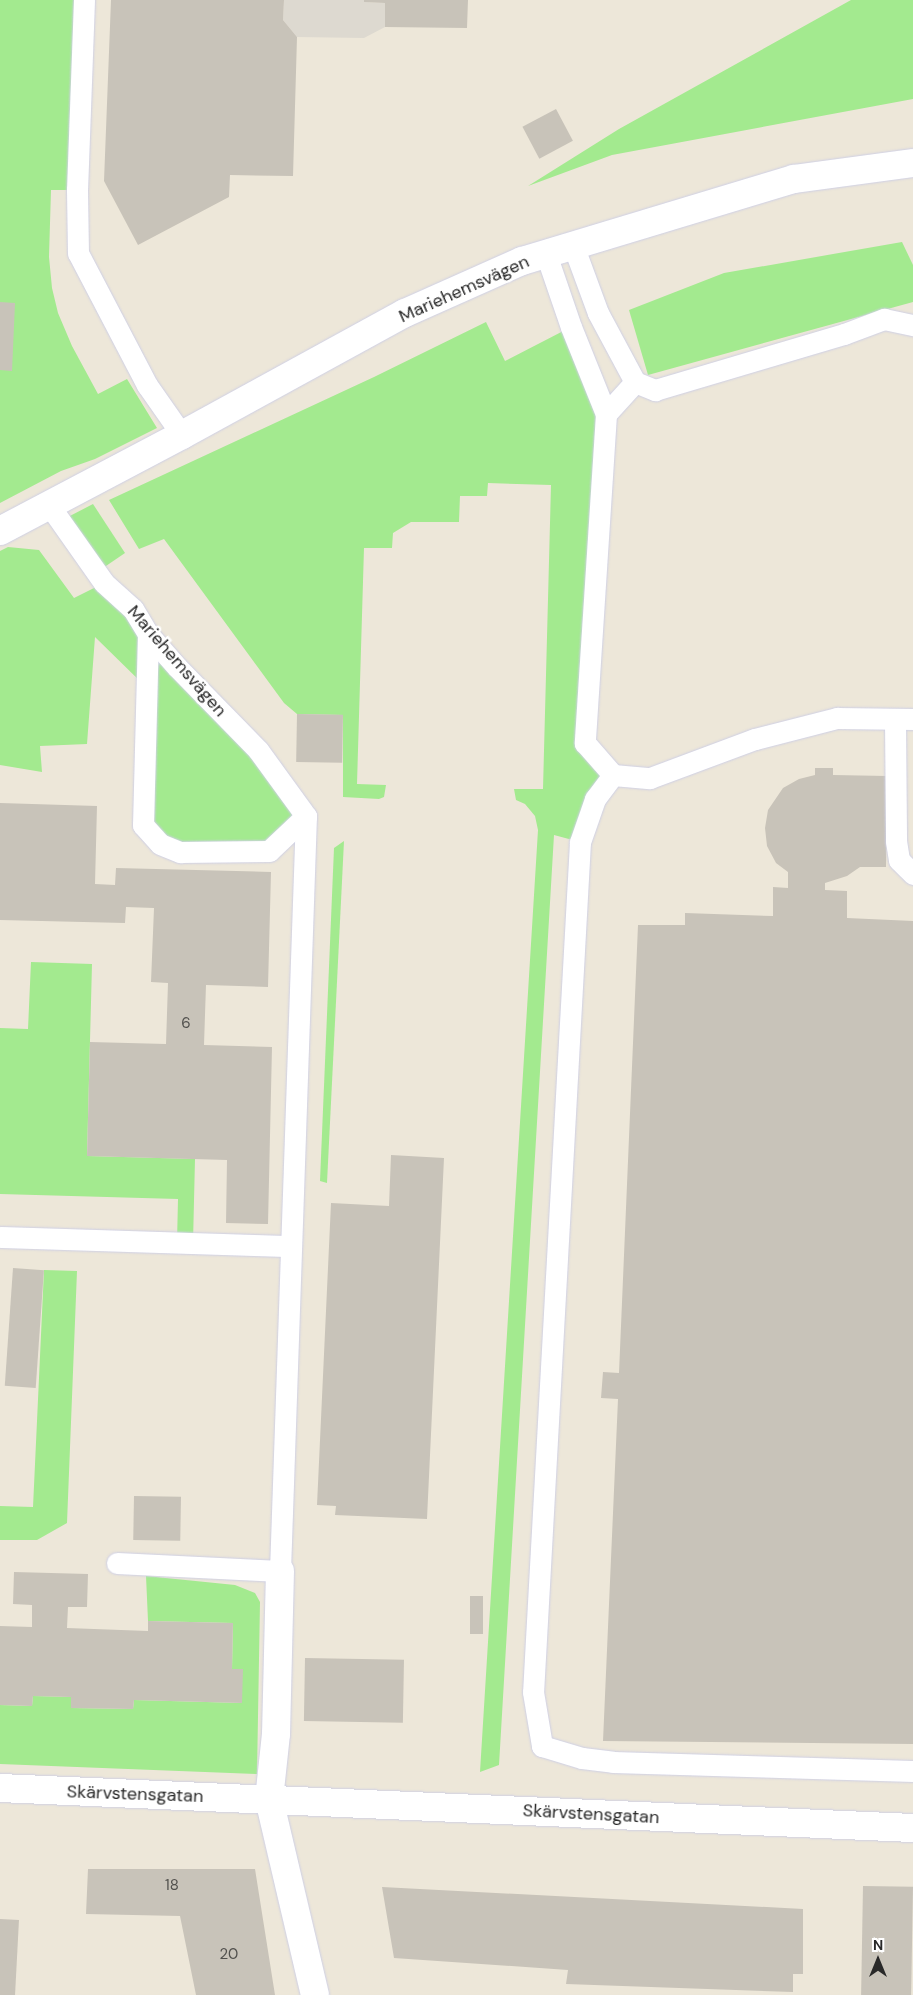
<!DOCTYPE html>
<html>
<head>
<meta charset="utf-8">
<style>
	body { margin:0 }
	#map { position:relative; width:913px; height:1995px; overflow:hidden; background:#ede7d9; font-family:"DM Sans",sans-serif }
	div>[style] { position:absolute }
	[style*='--x'] { left:calc(var(--x)*1px); top:calc(var(--y)*1px); width:calc(var(--w)*1px); rotate:calc(var(--a)*1deg) }
	.green>* { inset:0; background:#a3ea8f }
	.plaza>* { inset:0; background:#ddd9d0 }
	.building>* { inset:0; background:#c8c3b9; transform-origin:0 0 }
	.roads { filter:drop-shadow(0 0 1px #cecfe4) drop-shadow(0 0 1px #cecfe4) }
	.service>* { height:21px; margin:-10.5px; padding:0 10.5px; transform-origin:10.5px; border-radius:10.5px; background:#fff }
	.minor>* { height:28px; margin:-14px; padding:0 14px; transform-origin:14px; border-radius:14px; background:#fff }
	.tertiary>* { height:28px; margin:-14px; padding:0 14px; transform-origin:14px; border-radius:14px; background:#fff }
	span { translate:-50% -50%; white-space:nowrap; text-align:center; line-height:1.15; -webkit-text-stroke:5px #fff; paint-order:stroke }
	.number-label { font-size:15px; color:#51504d }
	.number-label span { -webkit-text-stroke-width:0 }
	.street-label { font-size:18px; color:#292929 }
	.north { position:absolute; left:853px; top:1935px; width:50px; height:50px; -webkit-text-stroke:4px #fff; paint-order:stroke; rotate:0deg; font-size:14px; font-weight:700; line-height:20px; text-align:center; color:#292929 }
	.north::after { content:''; display:block; margin:auto; width:18px; height:22px; background:#292929; clip-path:polygon(50% 0,100% 100%,50% 72%,0 100%) }
</style>
</head>
<body>
<div id="map">
	<div class="green">
		<div style="clip-path:polygon(0 0,84px 0,77px 190px,51px 190px,49px 257px,52px 288px,58px 313px,72px 346px,98px 394px,127px 379px,157px 428px,95px 459px,61px 471px,0 503px)"></div>
		<div style="clip-path:polygon(851px 0,913px 0,913px 99px,612px 155px,528px 186px,619px 129px)"></div>
		<div style="clip-path:polygon(902px 242px,913px 265px,913px 302px,648px 375px,629px 310px,724px 273px)"></div>
		<div style="clip-path:polygon(486px 322px,505px 361px,571px 327px,606px 414px,585px 743px,613px 775px,580px 842px,554px 835px,499px 1765px,480px 1772px,538px 830px,535px 816px,525px 804px,516px 800px,514px 789px,543px 789px,551px 485px,488px 483px,487px 496px,460px 496px,459px 522px,411px 522px,393px 533px,392px 548px,364px 548px,357px 784px,386px 785px,384px 797px,379px 799px,343px 797px,343px 715px,297px 714px,284px 703px,164px 539px,139px 549px,109px 500px,374px 377px)"></div>
		<div style="clip-path:polygon(93px 504px,125px 553px,103px 568px,66px 518px)"></div>
		<div style="clip-path:polygon(8px 547px,39px 550px,74px 598px,104px 583px,306px 816px,269px 851px,180px 852px,143px 825px,147px 688px,95px 637px,87px 744px,40px 746px,42px 772px,0 765px,0 551px)"></div>
		<div style="clip-path:polygon(344px 841px,327px 1183px,320px 1181px,334px 848px)"></div>
		<div style="clip-path:polygon(31px 962px,92px 964px,87px 1156px,195px 1159px,193px 1243px,177px 1242px,178px 1199px,0 1194px,0 1028px,28px 1029px)"></div>
		<div style="clip-path:polygon(44px 1270px,77px 1271px,67px 1523px,37px 1540px,0 1540px,0 1506px,33px 1507px)"></div>
		<div style="clip-path:polygon(146px 1576px,235px 1585px,255px 1593px,260px 1602px,257px 1774px,0 1764px,0 1705px,32px 1706px,33px 1696px,71px 1697px,71px 1708px,133px 1709px,134px 1700px,242px 1703px,232px 1669px,233px 1623px,148px 1621px)"></div>
	</div>
	<div class="plaza">
		<div style="clip-path:polygon(284px 0,364px 0,364px 2px,385px 3px,385px 27px,364px 38px,297px 37px,283px 20px)"></div>
	</div>
	<div class="building">
		<div style="clip-path:polygon(111px 0,284px 0,283px 20px,297px 37px,293px 176px,230px 175px,229px 197px,138px 245px,104px 181px)"></div>
		<div style="clip-path:polygon(364px 0,468px 0,467px 28px,385px 27px,385px 3px,364px 2px)"></div>
		<div style="left:556px;top:109px;width:36px;height:38px;rotate:62deg"></div>
		<div style="clip-path:polygon(0 302px,15px 303px,12px 371px,0 370px)"></div>
		<div style="left:297px;top:714px;width:46px;height:48px;rotate:1deg"></div>
		<div style="clip-path:polygon(815px 768px,833px 768px,833px 775px,887px 776px,886px 867px,860px 867px,847px 876px,825px 883px,825px 890px,847px 891px,847px 918px,913px 921px,913px 1744px,603px 1741px,618px 1399px,601px 1398px,603px 1372px,619px 1373px,638px 925px,685px 925px,685px 913px,773px 916px,773px 887px,788px 888px,788px 872px,776px 863px,767px 846px,765px 828px,768px 810px,783px 788px,799px 779px,815px 775px)"></div>
		<div style="clip-path:polygon(0 803px,97px 806px,95px 884px,115px 885px,116px 868px,271px 872px,268px 987px,206px 985px,204px 1045px,272px 1047px,268px 1224px,226px 1223px,227px 1160px,87px 1156px,90px 1042px,166px 1044px,168px 983px,151px 982px,154px 908px,126px 907px,125px 923px,0 920px)"></div>
		<div style="clip-path:polygon(391px 1155px,444px 1158px,427px 1519px,335px 1515px,336px 1506px,317px 1505px,331px 1203px,389px 1206px)"></div>
		<div style="left:13px;top:1268px;width:31px;height:118px;rotate:4deg"></div>
		<div style="left:134px;top:1496px;width:47px;height:44px;rotate:1deg"></div>
		<div style="clip-path:polygon(14px 1572px,88px 1574px,87px 1607px,68px 1607px,67px 1628px,148px 1631px,148px 1621px,233px 1623px,232px 1669px,243px 1669px,242px 1703px,134px 1700px,133px 1709px,71px 1708px,71px 1697px,33px 1696px,32px 1706px,0 1705px,0 1626px,32px 1627px,32px 1605px,13px 1604px)"></div>
		<div style="left:470px;top:1596px;width:13px;height:38px"></div>
		<div style="left:305px;top:1658px;width:99px;height:63px;rotate:1deg"></div>
		<div style="clip-path:polygon(88px 1869px,255px 1869px,275px 1995px,196px 1995px,180px 1916px,86px 1914px)"></div>
		<div style="left:863px;top:1886px;width:50px;height:109px;rotate:1deg"></div>
		<div style="clip-path:polygon(382px 1887px,803px 1909px,803px 1974px,793px 1974px,793px 1992px,566px 1984px,568px 1970px,394px 1958px)"></div>
		<div style="left:0;top:1919px;width:19px;height:76px;rotate:3deg"></div>
	</div>
	<div class="roads">
		<div class="service">
			<div style="--x:84;--y:0;--w:190;--a:92.1"></div>
			<div style="--x:77;--y:190;--w:63;--a:89.1"></div>
			<div style="--x:78;--y:253;--w:149;--a:62.4"></div>
			<div style="--x:147;--y:385;--w:61;--a:55"></div>
			<div style="--x:573;--y:245;--w:72;--a:69.8"></div>
			<div style="--x:598;--y:313;--w:78;--a:61.8"></div>
			<div style="--x:635;--y:382;--w:22;--a:22"></div>
			<div style="--x:655;--y:390;--w:197;--a:-16.5"></div>
			<div style="--x:844;--y:334;--w:43;--a:-20.6"></div>
			<div style="--x:884;--y:319;--w:30;--a:12"></div>
			<div style="--x:546;--y:254;--w:77;--a:71.1"></div>
			<div style="--x:571;--y:327;--w:94;--a:68.1"></div>
			<div style="--x:606;--y:414;--w:330;--a:93.7"></div>
			<div style="--x:585;--y:743;--w:43;--a:48.8"></div>
			<div style="--x:613;--y:775;--w:37;--a:5"></div>
			<div style="--x:650;--y:778;--w:112;--a:-20.4"></div>
			<div style="--x:755;--y:739;--w:85;--a:-14.4"></div>
			<div style="--x:837;--y:718;--w:76;--a:0.8"></div>
			<div style="--x:606;--y:414;--w:43;--a:-47.8"></div>
			<div style="--x:49;--y:505;--w:95;--a:54.8"></div>
			<div style="--x:104;--y:583;--w:39;--a:42"></div>
			<div style="--x:133;--y:609;--w:29;--a:59"></div>
			<div style="--x:148;--y:634;--w:44;--a:48.7"></div>
			<div style="--x:177;--y:667;--w:116;--a:45.7"></div>
			<div style="--x:258;--y:750;--w:82;--a:54"></div>
			<div style="--x:148;--y:634;--w:191;--a:91.5"></div>
			<div style="--x:143;--y:825;--w:25;--a:48"></div>
			<div style="--x:160;--y:844;--w:22;--a:22"></div>
			<div style="--x:180;--y:852;--w:89;--a:-0.6"></div>
			<div style="--x:269;--y:851;--w:51;--a:-43.4"></div>
			<div style="--x:895;--y:720;--w:121;--a:89.5"></div>
			<div style="--x:896;--y:841;--w:19;--a:81"></div>
			<div style="--x:899;--y:860;--w:20;--a:45"></div>
			<div style="--x:613;--y:775;--w:30;--a:127"></div>
			<div style="--x:595;--y:799;--w:46;--a:109.2"></div>
			<div style="--x:580;--y:842;--w:851;--a:93.16"></div>
			<div style="--x:533;--y:1692;--w:55;--a:80.5"></div>
			<div style="--x:542;--y:1746;--w:42;--a:16.7"></div>
			<div style="--x:582;--y:1758;--w:31;--a:7"></div>
			<div style="--x:613;--y:1762;--w:300;--a:1.7"></div>
			<div style="--x:0;--y:1237;--w:291;--a:1.8"></div>
			<div style="--x:117;--y:1563;--w:163;--a:2.8"></div>
			<div style="--x:280;--y:1571;--w:755;--a:-88.03"></div>
		</div>
		<div class="minor">
			<div style="--x:280;--y:1571;--w:163;--a:91.4"></div>
			<div style="--x:276;--y:1734;--w:65;--a:96.1"></div>
			<div style="--x:269;--y:1799;--w:201;--a:76.8"></div>
			<div style="--x:0;--y:1788;--w:914;--a:2.51"></div>
		</div>
		<div class="tertiary">
			<div style="--x:0;--y:531;--w:206;--a:-27.8"></div>
			<div style="--x:182;--y:435;--w:254;--a:-28.7"></div>
			<div style="--x:405;--y:313;--w:128;--a:-24"></div>
			<div style="--x:522;--y:261;--w:284;--a:-16.8"></div>
			<div style="--x:794;--y:179;--w:120;--a:-7.7"></div>
		</div>
	</div>
	<div class="number-label">
		<span style="left:186px;top:1024px">6</span>
		<span style="left:172px;top:1886px">18</span>
		<span style="left:229px;top:1955px">20</span>
	</div>
	<div class="street-label">
		<span style="left:464px;top:289px;rotate:-24deg">Mariehemsvägen</span>
		<span style="left:177px;top:661px;rotate:49deg">Mariehemsvägen</span>
		<span style="left:135px;top:1794px;rotate:2deg">Skärvstensgatan</span>
		<span style="left:591px;top:1814px;rotate:3deg">Skärvstensgatan</span>
	</div>
	<div class="north">N</div>
</div>
</body>
</html>
